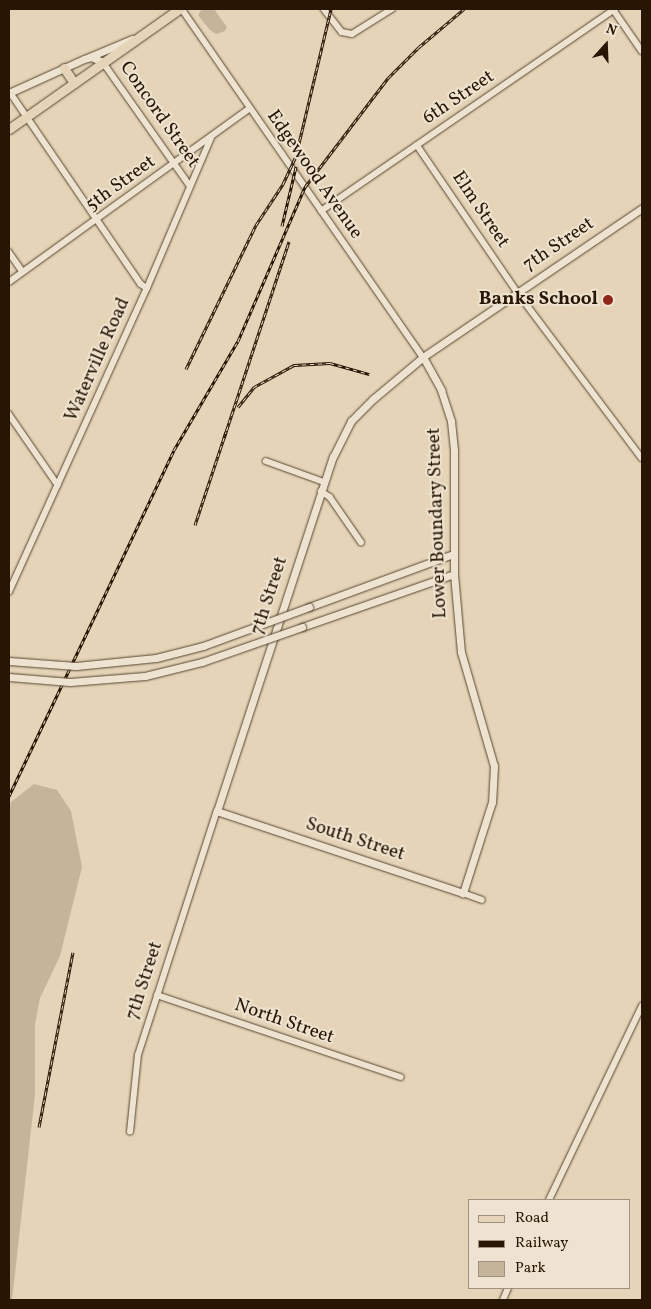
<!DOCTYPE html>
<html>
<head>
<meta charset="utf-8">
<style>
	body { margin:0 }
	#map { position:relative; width:651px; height:1309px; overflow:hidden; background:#e5d4b7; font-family:Vollkorn,serif }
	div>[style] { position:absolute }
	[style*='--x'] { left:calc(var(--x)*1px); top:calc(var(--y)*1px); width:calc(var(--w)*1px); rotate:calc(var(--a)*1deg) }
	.green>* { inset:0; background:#c5b499 }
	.roads { filter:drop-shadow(0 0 1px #574631) drop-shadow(0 0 1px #574631) }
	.minor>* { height:5.5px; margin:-2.75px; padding:0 2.75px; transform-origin:2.75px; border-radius:2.75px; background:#eee3d0 }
	.tertiary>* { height:7px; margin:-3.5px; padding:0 3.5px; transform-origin:3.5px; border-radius:3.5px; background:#eee3d0 }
	.primary>* { height:9px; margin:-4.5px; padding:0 4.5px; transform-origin:4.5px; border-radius:4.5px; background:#e5d4b7 }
	.rail>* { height:3px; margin-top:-1.5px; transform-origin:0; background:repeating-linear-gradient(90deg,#eee3d0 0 4px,#281604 0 8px); box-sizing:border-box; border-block:1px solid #281604 }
	.bridges { filter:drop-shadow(0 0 1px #574631) drop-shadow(0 0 1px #574631) }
	.tertiary-bridge>* { height:7px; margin:-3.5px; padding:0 3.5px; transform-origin:3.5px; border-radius:3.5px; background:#eee3d0 }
	.dots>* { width:14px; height:14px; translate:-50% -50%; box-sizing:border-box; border:2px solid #eee3d0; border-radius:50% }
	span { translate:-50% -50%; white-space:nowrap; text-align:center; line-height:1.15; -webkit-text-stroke:4px #eee3d0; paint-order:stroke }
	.street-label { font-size:19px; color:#281604 }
	.poi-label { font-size:19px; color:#281604; font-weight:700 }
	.right { translate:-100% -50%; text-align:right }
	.frame { position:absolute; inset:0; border:10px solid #281604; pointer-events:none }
	.legend { position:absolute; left:468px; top:1199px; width:162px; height:90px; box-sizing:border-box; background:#eee3d0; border:1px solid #9f917e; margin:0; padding:6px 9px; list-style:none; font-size:15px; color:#281604 }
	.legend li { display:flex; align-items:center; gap:10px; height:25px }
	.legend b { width:25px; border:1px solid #9f917e }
	.north { position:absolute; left:581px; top:20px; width:50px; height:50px; -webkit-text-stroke:4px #eee3d0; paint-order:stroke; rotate:20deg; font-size:14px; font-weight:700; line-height:20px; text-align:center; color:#281604 }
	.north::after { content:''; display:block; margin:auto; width:18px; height:22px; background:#281604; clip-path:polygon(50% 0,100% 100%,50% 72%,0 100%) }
</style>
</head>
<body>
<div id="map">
	<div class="green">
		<div style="clip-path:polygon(202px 9px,214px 9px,227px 27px,225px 31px,216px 34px,209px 29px,198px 15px)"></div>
		<div style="clip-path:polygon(34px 784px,57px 790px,71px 811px,82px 867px,60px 956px,40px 998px,35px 1024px,35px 1094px,12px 1300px,9px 1300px,9px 808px,11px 802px)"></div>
	</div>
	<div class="roads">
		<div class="minor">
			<div style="--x:182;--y:9;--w:423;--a:55.3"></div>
			<div style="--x:324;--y:9;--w:29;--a:52"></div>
			<div style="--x:342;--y:32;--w:10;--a:11"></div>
			<div style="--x:352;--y:34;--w:47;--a:-32"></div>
			<div style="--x:613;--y:9;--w:51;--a:55.4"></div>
			<div style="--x:103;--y:62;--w:151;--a:54.9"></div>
			<div style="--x:10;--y:92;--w:232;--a:55.7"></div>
			<div style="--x:141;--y:284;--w:7;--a:34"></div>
			<div style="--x:417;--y:145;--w:179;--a:55.7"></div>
			<div style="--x:518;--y:293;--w:206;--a:53.1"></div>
			<div style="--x:321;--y:211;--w:357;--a:-34.5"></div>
			<div style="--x:9;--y:252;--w:24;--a:55"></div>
			<div style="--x:9;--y:282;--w:296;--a:-35.8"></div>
			<div style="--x:9;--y:414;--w:86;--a:55.4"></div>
			<div style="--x:266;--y:461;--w:62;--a:19.9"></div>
			<div style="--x:321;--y:491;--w:11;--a:34"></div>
			<div style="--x:330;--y:497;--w:55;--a:55.4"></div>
			<div style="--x:9;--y:592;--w:334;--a:-65.6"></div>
			<div style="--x:147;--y:288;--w:163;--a:-66.9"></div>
			<div style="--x:463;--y:893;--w:20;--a:20"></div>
			<div style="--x:157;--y:995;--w:257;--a:18.6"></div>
			<div style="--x:130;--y:1132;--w:77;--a:-84.1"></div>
			<div style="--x:138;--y:1055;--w:256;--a:-72.1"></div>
			<div style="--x:549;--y:1200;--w:215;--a:-64.4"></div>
			<div style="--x:503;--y:1300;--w:13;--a:-67"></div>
		</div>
		<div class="tertiary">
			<div style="--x:87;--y:58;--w:49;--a:-22.9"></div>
			<div style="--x:9;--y:93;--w:82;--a:-24.4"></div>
			<div style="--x:84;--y:59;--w:7;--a:-16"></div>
			<div style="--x:91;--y:57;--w:13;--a:23"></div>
			<div style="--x:423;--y:357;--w:38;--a:61"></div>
			<div style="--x:441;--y:390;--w:33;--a:72"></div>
			<div style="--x:451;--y:421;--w:30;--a:84"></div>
			<div style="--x:454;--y:451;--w:123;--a:90"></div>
			<div style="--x:454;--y:574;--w:78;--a:84.9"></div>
			<div style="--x:461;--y:652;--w:119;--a:73.9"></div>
			<div style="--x:494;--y:766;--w:36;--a:93"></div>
			<div style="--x:492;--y:802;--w:96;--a:107.7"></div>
			<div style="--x:463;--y:893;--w:259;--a:-161.6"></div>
			<div style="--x:217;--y:811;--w:373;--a:-71.9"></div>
			<div style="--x:333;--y:457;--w:40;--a:-63.4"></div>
			<div style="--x:351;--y:421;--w:31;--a:-45"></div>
			<div style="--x:373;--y:399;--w:65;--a:-40"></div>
			<div style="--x:423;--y:357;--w:265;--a:-34.2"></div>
			<div style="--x:309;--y:607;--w:153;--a:-20.2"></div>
			<div style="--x:302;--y:627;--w:161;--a:-19.2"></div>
		</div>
		<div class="primary">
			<div style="--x:64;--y:68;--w:18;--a:56"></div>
			<div style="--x:9;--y:129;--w:208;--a:-35.2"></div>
		</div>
	</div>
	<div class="rail">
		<div style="--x:282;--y:226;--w:61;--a:-76.7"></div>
		<div style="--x:186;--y:369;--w:160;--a:-64.1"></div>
		<div style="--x:256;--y:225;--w:49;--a:-56.6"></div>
		<div style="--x:283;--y:184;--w:31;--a:-65"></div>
		<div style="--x:296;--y:156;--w:151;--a:-76.6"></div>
		<div style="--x:238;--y:407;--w:26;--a:-51"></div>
		<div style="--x:254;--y:387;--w:46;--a:-28.8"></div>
		<div style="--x:294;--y:365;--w:36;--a:-3"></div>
		<div style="--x:330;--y:363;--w:41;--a:15.8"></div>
		<div style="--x:224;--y:438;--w:207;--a:-71.7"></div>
		<div style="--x:195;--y:525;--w:98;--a:-71.6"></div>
		<div style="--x:9;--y:796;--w:383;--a:-64.5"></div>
		<div style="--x:174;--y:450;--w:126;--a:-59.6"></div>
		<div style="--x:238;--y:341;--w:168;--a:-66.5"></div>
		<div style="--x:305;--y:187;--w:137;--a:-52.7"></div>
		<div style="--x:388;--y:78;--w:44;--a:-45"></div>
		<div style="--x:419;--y:47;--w:59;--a:-40.2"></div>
		<div style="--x:39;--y:1127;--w:178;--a:-79"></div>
	</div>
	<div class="bridges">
		<div class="tertiary-bridge">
			<div style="--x:9;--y:661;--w:67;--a:4.3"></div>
			<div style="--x:76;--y:666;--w:80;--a:-5.7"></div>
			<div style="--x:156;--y:658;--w:49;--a:-14.3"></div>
			<div style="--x:203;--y:646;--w:113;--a:-20.2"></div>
			<div style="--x:9;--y:677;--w:61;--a:4.7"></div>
			<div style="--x:70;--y:682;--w:75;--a:-4.6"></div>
			<div style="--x:145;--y:676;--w:59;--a:-13.8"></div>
			<div style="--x:202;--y:662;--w:106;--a:-19.3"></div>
		</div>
	</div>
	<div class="dots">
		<div style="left:608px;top:300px;background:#8f2418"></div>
	</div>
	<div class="street-label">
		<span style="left:459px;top:98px;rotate:-34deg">6th Street</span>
		<span style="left:159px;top:115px;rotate:55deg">Concord Street</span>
		<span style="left:314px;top:175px;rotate:55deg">Edgewood Avenue</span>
		<span style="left:121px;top:184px;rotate:-36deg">5th Street</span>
		<span style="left:480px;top:210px;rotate:56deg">Elm Street</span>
		<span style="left:559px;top:245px;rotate:-34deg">7th Street</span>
		<span style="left:98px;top:360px;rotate:-66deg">Waterville Road</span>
		<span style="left:438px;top:523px;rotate:-92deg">Lower Boundary Street</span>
		<span style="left:270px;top:596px;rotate:-72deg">7th Street</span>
		<span style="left:355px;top:840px;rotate:18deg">South Street</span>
		<span style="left:145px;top:981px;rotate:-72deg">7th Street</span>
		<span style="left:284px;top:1022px;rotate:19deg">North Street</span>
	</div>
	<div class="poi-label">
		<span class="right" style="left:598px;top:300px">Banks School</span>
	</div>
	<div class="frame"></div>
	<ul class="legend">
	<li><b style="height:6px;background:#e5d4b7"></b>Road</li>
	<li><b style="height:6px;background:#281604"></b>Railway</li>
	<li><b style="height:14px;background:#c5b499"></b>Park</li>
	</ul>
	<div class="north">N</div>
</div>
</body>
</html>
